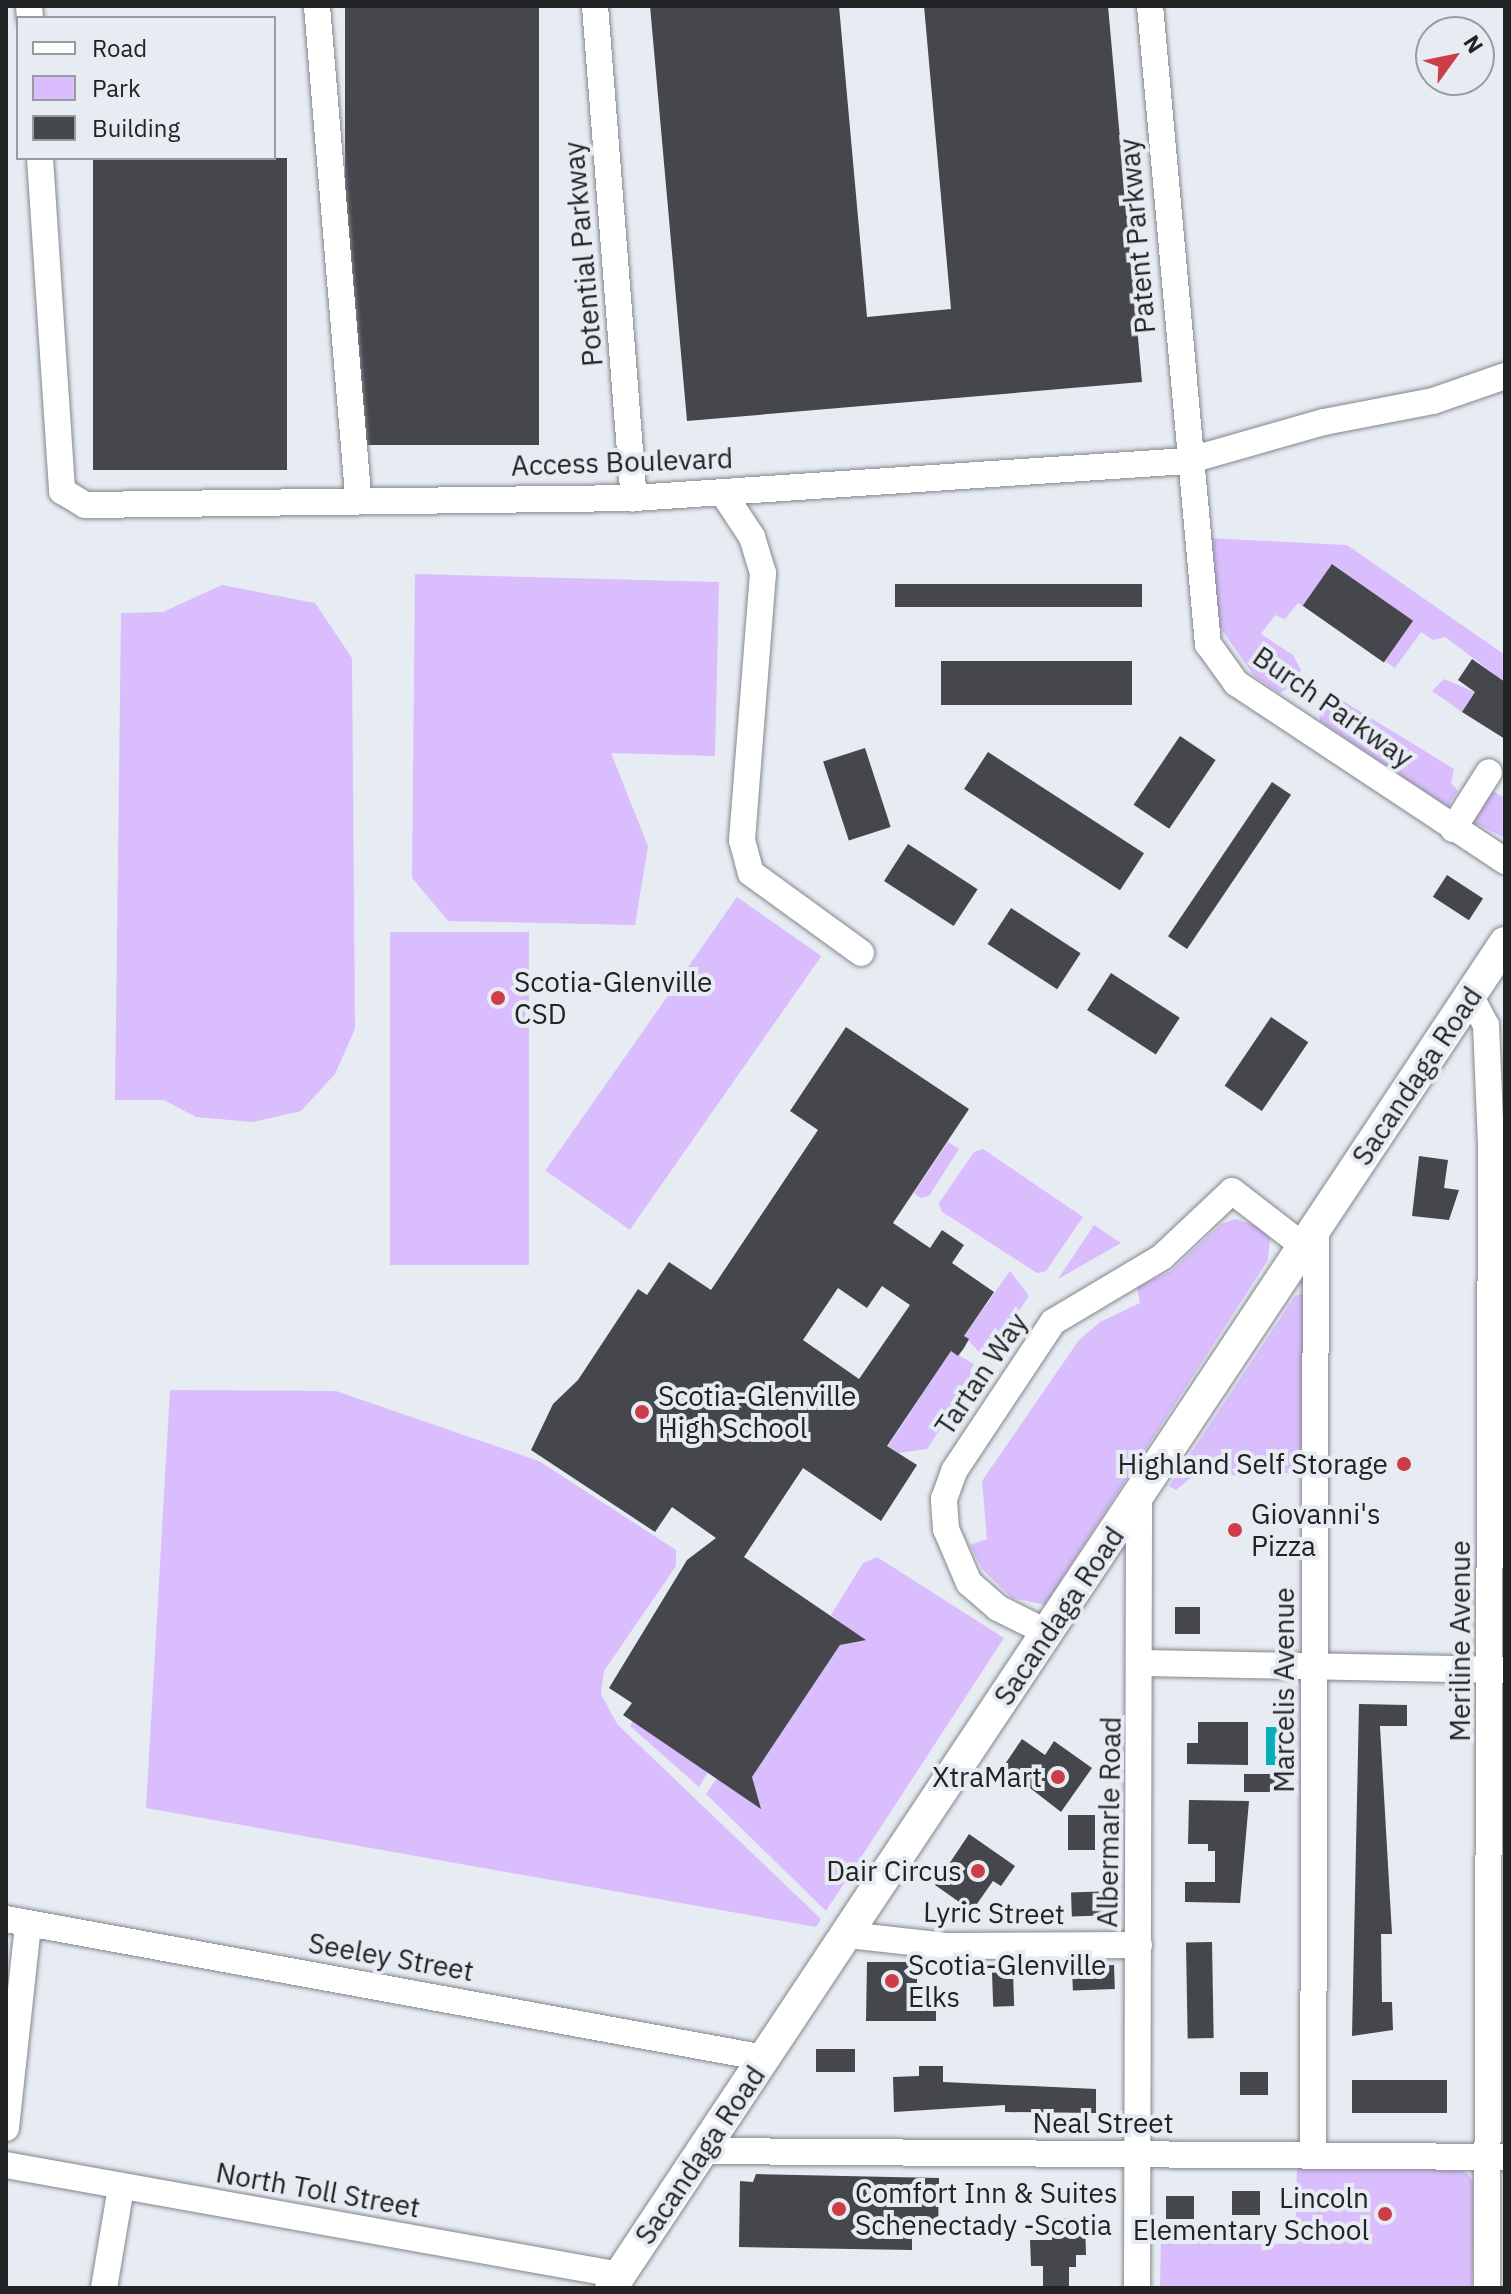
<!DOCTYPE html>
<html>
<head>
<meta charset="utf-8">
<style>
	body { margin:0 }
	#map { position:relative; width:1511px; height:2294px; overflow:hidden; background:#e7ecf3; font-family:"IBM Plex Sans",sans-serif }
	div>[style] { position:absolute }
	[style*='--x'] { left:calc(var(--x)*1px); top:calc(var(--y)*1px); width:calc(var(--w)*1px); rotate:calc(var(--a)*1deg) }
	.green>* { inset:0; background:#d9bdfd; transform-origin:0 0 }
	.water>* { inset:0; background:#06aeba; transform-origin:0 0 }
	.building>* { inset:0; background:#46474d; transform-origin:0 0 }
	.roads { filter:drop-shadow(0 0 2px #82878c) drop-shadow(0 0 2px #82878c) }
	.minor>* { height:26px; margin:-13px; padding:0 13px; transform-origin:13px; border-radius:13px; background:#fff }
	.major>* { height:32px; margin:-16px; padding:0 16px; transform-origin:16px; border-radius:16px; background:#fff }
	.dots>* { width:22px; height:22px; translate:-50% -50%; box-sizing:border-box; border:4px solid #e7ecf3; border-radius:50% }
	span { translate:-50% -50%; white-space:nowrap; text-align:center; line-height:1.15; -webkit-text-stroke:8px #e7ecf3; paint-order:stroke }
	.street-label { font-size:28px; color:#212325 }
	.poi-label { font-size:28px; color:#212325 }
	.left { translate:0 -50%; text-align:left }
	.right { translate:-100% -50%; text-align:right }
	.frame { position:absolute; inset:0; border:8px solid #212325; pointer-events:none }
	.legend { position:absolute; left:16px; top:16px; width:260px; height:144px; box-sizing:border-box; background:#e7ecf3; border:2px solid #989ca1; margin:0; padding:10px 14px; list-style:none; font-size:24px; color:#212325 }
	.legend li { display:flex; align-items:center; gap:16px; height:40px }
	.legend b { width:40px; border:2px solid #989ca1 }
	.north { position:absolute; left:1415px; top:16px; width:80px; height:80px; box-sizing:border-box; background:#e7ecf3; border:2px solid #989ca1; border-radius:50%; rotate:57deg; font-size:22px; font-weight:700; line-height:32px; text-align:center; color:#212325 }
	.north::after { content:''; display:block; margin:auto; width:28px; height:36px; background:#cc3c49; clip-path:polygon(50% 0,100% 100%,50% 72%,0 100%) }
</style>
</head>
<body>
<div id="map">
	<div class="green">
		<div style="clip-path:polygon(1207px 538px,1347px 545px,1505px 655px,1505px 682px,1445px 637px,1433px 640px,1421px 632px,1395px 668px,1385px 661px,1413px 621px,1333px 564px,1303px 606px,1298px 603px,1285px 619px,1275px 615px,1261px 634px,1293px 655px,1301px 670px,1296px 685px,1279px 693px,1254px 676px,1220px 627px)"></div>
		<div style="clip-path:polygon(415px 574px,719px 582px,715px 756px,611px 753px,648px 846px,635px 925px,448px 921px,412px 878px)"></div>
		<div style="clip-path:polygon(222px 585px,315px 603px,352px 658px,355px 1029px,335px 1074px,301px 1111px,253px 1122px,196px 1117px,164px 1100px,115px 1100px,121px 613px,163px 612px)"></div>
		<div style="clip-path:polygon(1444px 679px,1475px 692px,1462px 712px,1432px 691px)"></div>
		<div style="clip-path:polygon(1335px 696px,1454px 769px,1451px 783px,1458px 791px,1447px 807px,1320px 721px,1319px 706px)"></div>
		<div style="clip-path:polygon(1491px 790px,1505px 798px,1505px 838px,1465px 818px)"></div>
		<div style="left:737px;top:897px;width:103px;height:334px;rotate:35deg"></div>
		<div style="left:390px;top:932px;width:139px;height:333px"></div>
		<div style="clip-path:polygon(948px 1142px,959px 1149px,929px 1196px,921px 1198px,914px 1193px)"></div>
		<div style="clip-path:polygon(983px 1149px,1083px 1217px,1046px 1271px,1037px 1273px,941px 1211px,939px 1203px,974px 1152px)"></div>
		<div style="clip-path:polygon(1235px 1219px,1264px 1228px,1270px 1239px,1268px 1260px,1045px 1605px,1012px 1598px,982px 1569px,970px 1545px,987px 1539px,982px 1481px,1079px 1340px,1100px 1322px,1140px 1303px,1137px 1287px,1171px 1271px,1221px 1224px)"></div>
		<div style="clip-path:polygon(1094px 1225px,1121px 1243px,1058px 1279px)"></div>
		<div style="clip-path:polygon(1010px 1271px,1029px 1296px,992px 1350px,986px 1347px,981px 1354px,964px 1336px)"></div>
		<div style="clip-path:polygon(1304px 1293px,1302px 1464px,1288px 1473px,1192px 1477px,1176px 1490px,1169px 1486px,1295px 1296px)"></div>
		<div style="clip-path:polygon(951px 1351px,974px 1364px,970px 1371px,976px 1375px,927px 1449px,898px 1453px,888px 1446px)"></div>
		<div style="clip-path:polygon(170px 1390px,336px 1391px,539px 1461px,676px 1550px,676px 1566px,604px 1671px,601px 1694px,617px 1724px,821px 1919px,816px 1927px,146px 1808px)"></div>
		<div style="clip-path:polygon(877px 1557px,1004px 1638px,826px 1911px,706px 1794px,717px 1778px,749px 1782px,843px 1641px,857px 1636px,831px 1615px,863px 1563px)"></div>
		<div style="clip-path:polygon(633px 1721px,708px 1772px,699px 1787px,630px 1726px)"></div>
		<div style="clip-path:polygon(1297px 2165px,1458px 2168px,1468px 2174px,1474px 2184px,1472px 2288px,1160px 2288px,1161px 2241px,1295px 2244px)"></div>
	</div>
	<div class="water">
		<div style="left:1266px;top:1727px;width:20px;height:38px"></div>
	</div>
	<div class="building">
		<div style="left:345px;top:6px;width:194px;height:439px"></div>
		<div style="clip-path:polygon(650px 6px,839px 6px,867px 317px,951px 309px,924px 6px,1108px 6px,1142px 382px,687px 421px)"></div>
		<div style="left:93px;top:158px;width:194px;height:312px"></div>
		<div style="left:1332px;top:564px;width:99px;height:51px;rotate:35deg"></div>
		<div style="left:895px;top:584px;width:247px;height:23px"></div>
		<div style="clip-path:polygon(1472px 659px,1505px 682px,1505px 739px,1462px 712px,1475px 692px,1458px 680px)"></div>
		<div style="left:1132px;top:661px;width:44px;height:191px;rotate:90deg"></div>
		<div style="left:1180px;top:736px;width:43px;height:83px;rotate:34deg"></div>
		<div style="left:865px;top:748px;width:83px;height:44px;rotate:72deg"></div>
		<div style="left:988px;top:752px;width:186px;height:44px;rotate:33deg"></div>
		<div style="left:1272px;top:782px;width:23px;height:186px;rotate:34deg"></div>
		<div style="left:908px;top:844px;width:83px;height:44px;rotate:33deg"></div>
		<div style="left:1447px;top:875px;width:43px;height:26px;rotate:33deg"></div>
		<div style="left:1011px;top:908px;width:83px;height:43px;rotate:33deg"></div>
		<div style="left:1111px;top:973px;width:82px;height:44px;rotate:33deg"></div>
		<div style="left:1271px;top:1017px;width:45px;height:83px;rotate:34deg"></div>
		<div style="clip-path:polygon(evenodd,846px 1027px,969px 1109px,893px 1223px,930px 1248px,942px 1230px,964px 1245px,952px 1263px,994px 1292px,964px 1336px,969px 1339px,964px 1348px,958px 1356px,951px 1351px,887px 1446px,917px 1465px,881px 1521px,803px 1468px,744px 1557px,866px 1640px,840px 1645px,752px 1777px,761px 1809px,623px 1715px,632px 1703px,609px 1688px,687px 1560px,716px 1538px,672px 1507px,655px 1532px,531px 1450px,553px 1404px,578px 1380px,638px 1289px,647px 1295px,669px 1262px,711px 1290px,818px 1130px,790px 1111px,846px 1027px,882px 1286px,910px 1305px,859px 1379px,803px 1340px,838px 1288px,867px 1308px,882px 1286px)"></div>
		<div style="clip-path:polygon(1419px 1156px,1448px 1160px,1444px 1188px,1459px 1190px,1449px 1220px,1412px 1216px)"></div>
		<div style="left:1175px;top:1607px;width:25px;height:27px"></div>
		<div style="clip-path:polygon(1359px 1704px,1407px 1705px,1407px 1726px,1380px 1726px,1392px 1934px,1381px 1934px,1382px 2002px,1392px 2002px,1393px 2030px,1352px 2036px)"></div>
		<div style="clip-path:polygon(1198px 1722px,1248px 1722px,1248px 1765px,1187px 1764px,1187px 1743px,1198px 1743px)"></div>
		<div style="clip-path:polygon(1022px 1739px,1045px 1755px,1054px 1741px,1092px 1768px,1061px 1812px,1003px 1767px)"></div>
		<div style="left:1244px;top:1774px;width:31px;height:18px"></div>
		<div style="clip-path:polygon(1189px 1800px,1249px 1801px,1240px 1903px,1185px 1902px,1185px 1882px,1215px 1882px,1215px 1851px,1208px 1851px,1208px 1844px,1188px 1844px)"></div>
		<div style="left:1095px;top:1815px;width:35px;height:27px;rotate:90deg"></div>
		<div style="clip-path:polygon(969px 1834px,1015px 1866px,1001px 1886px,993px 1881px,972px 1911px,935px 1885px)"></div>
		<div style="left:1113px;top:1891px;width:24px;height:42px;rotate:88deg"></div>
		<div style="left:1212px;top:1942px;width:96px;height:26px;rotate:89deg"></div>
		<div style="clip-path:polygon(867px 1962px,917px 1962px,917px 2000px,936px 2000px,936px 2021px,866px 2021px)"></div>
		<div style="left:1114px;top:1965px;width:24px;height:42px;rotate:88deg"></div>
		<div style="left:1013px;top:1972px;width:34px;height:21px;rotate:88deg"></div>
		<div style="left:816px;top:2049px;width:39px;height:23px"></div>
		<div style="clip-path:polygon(919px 2066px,943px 2066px,943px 2082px,1096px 2089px,1096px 2113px,1005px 2112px,1005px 2105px,894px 2112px,893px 2077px,919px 2076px)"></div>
		<div style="left:1240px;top:2072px;width:28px;height:23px"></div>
		<div style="left:1447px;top:2080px;width:33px;height:95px;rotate:90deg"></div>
		<div style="clip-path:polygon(756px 2174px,939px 2178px,938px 2237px,912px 2237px,912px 2250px,739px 2247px,740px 2181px,753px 2182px)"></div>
		<div style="left:1232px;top:2191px;width:28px;height:24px"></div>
		<div style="left:1166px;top:2196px;width:28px;height:23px"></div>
		<div style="clip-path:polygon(1052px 2218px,1085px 2218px,1086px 2255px,1076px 2255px,1076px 2267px,1069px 2267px,1069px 2288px,1043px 2288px,1043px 2266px,1031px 2266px,1030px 2240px,1052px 2240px)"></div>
	</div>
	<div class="roads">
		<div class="minor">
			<div style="--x:29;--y:6;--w:12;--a:85"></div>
			<div style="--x:317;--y:6;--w:494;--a:85.2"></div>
			<div style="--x:595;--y:6;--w:494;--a:85.5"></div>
			<div style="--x:1150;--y:6;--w:641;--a:84.81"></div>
			<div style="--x:1208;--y:644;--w:48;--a:54.3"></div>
			<div style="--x:1236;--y:683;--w:323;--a:33.5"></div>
			<div style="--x:40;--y:158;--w:334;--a:86.2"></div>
			<div style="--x:62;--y:491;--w:27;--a:31"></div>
			<div style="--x:85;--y:505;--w:549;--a:-0.73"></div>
			<div style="--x:634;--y:498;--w:554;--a:-3.83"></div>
			<div style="--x:1187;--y:461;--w:142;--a:-15.9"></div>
			<div style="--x:1324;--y:422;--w:111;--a:-10.9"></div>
			<div style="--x:1433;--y:401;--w:76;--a:-19.1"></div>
			<div style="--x:723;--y:493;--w:53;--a:56.6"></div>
			<div style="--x:752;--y:537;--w:38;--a:73"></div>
			<div style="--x:763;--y:573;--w:268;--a:94.5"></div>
			<div style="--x:742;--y:840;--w:34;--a:75"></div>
			<div style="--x:751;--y:873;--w:136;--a:36"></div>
			<div style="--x:1453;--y:829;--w:67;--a:-57.7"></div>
			<div style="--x:1471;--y:997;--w:32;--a:62"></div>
			<div style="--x:1486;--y:1025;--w:120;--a:87.6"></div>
			<div style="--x:1491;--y:1145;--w:1143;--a:90.2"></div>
			<div style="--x:1046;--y:1632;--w:54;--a:-153.4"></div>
			<div style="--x:998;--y:1608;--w:38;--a:-139"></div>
			<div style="--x:969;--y:1583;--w:59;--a:-113.1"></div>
			<div style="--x:946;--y:1529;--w:30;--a:-94"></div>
			<div style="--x:944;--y:1499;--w:30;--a:-70"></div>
			<div style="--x:954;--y:1471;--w:179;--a:-56.4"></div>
			<div style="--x:1053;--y:1322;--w:127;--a:-30.8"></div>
			<div style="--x:1162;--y:1257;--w:96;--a:-43.3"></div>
			<div style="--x:1232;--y:1191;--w:88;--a:37.6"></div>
			<div style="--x:1143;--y:1663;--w:362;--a:1.1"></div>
			<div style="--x:6;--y:1919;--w:772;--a:10.38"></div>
			<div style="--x:848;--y:1935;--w:101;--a:6.3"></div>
			<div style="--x:948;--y:1946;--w:191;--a:-0.3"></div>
			<div style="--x:6;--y:2128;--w:204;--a:-83.8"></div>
			<div style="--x:702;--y:2151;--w:803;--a:0.43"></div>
			<div style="--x:1313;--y:2155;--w:930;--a:-89.82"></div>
			<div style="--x:6;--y:2165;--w:624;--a:10.16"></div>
			<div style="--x:104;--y:2288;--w:102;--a:-80.4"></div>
			<div style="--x:1137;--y:2288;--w:787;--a:-89.85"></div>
		</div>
		<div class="major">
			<div style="--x:611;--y:2288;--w:1615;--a:-56.39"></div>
		</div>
	</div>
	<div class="dots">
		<div style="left:498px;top:998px;background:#cc3c49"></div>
		<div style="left:642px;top:1412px;background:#cc3c49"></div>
		<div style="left:1404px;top:1464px;background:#cc3c49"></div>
		<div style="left:1235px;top:1530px;background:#cc3c49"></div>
		<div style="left:1058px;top:1777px;background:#cc3c49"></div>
		<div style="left:978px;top:1871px;background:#cc3c49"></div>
		<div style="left:892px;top:1981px;background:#cc3c49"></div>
		<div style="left:839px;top:2209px;background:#cc3c49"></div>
		<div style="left:1385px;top:2214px;background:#cc3c49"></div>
	</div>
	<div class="street-label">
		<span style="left:1137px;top:236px;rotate:-95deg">Patent Parkway</span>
		<span style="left:583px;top:254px;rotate:-95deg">Potential Parkway</span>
		<span style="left:622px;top:462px;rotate:-2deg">Access Boulevard</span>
		<span style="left:1333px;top:707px;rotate:35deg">Burch Parkway</span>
		<span style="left:1417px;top:1076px;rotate:-56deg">Sacandaga Road</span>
		<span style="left:981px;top:1374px;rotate:-56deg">Tartan Way</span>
		<span style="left:1059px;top:1616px;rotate:-56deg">Sacandaga Road</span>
		<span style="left:1460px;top:1641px;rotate:-90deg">Meriline Avenue</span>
		<span style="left:1284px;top:1690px;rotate:-90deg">Marcelis Avenue</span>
		<span style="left:1109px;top:1822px;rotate:-89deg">Albermarle Road</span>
		<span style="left:994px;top:1913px;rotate:1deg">Lyric Street</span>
		<span style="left:391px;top:1957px;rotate:10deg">Seeley Street</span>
		<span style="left:1103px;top:2123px">Neal Street</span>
		<span style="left:700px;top:2155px;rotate:-56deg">Sacandaga Road</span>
		<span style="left:318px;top:2190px;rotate:10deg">North Toll Street</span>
	</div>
	<div class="poi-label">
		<span class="left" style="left:514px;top:998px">Scotia-Glenville<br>CSD</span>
		<span class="left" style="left:658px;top:1412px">Scotia-Glenville<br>High School</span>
		<span class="right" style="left:1388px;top:1464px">Highland Self Storage</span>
		<span class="left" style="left:1251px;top:1530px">Giovanni's<br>Pizza</span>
		<span class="right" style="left:1042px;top:1777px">XtraMart</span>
		<span class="right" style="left:962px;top:1871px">Dair Circus</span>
		<span class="left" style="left:908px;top:1981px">Scotia-Glenville<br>Elks</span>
		<span class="left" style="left:855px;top:2209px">Comfort Inn &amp; Suites<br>Schenectady -Scotia</span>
		<span class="right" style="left:1369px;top:2214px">Lincoln<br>Elementary School</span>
	</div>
	<div class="frame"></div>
	<ul class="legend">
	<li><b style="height:10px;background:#fff"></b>Road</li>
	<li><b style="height:22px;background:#d9bdfd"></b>Park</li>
	<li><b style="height:22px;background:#46474d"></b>Building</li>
	</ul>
	<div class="north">N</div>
</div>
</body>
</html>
